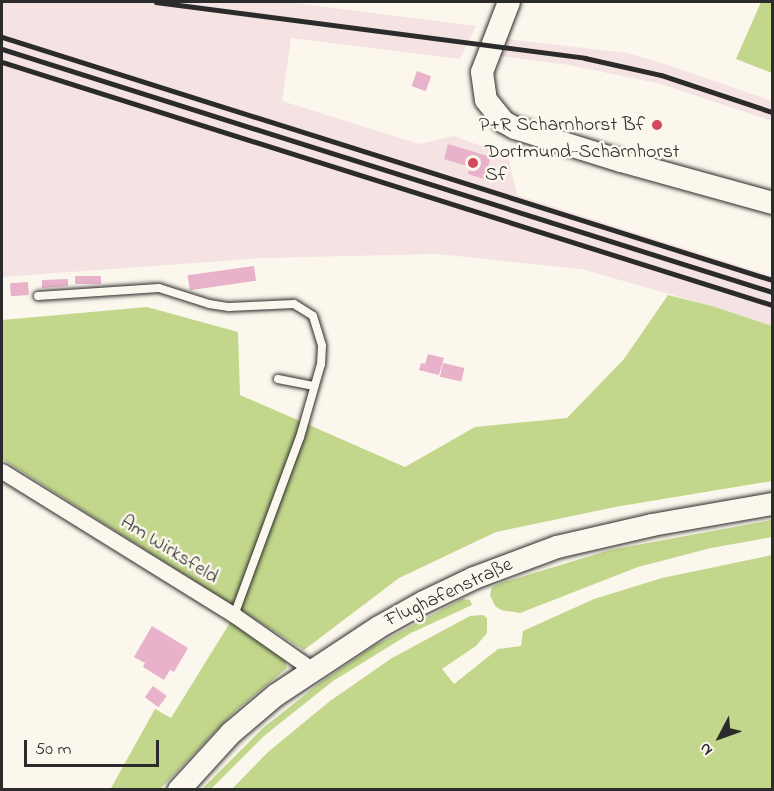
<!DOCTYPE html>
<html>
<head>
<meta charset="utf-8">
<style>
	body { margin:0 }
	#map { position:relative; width:774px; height:791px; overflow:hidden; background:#fbf7ec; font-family:"Indie Flower",sans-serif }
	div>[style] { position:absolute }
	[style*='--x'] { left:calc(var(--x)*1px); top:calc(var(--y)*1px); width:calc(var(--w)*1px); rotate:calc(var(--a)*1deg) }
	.built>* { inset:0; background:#f5e2e2 }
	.green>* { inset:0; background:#c3d78c }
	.building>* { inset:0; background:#e7b2ca; transform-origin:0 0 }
	.roads { filter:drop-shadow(0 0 2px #2b2b2b) drop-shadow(0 0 2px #2b2b2b) }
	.service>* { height:8px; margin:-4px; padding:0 4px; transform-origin:4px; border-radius:4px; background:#fbf7ec }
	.minor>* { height:15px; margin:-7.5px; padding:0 7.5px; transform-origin:7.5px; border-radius:7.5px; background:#fbf7ec }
	.secondary>* { height:22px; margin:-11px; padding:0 11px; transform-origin:11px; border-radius:11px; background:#fbf7ec }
	.rail>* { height:4.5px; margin:-2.25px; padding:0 2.25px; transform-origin:2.25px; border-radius:2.25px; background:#2b2b2b }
	.dots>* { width:16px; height:16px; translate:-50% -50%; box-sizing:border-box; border:3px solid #fbf7ec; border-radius:50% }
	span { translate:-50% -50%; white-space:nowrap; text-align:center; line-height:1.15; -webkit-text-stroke:5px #fbf7ec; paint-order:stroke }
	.poi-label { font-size:20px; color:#2b2b2b }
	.right { translate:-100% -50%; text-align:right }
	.left { translate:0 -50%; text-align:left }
	.street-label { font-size:20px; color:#2b2b2b }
	.frame { position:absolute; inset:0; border:3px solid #2b2b2b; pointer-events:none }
	.north { position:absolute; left:690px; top:707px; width:60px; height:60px; -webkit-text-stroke:4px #fbf7ec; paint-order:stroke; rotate:229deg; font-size:16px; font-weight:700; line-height:24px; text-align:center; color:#2b2b2b }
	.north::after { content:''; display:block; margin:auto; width:21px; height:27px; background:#2b2b2b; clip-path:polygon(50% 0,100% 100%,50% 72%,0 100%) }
	.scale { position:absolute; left:24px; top:740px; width:135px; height:27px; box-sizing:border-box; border:3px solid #2b2b2b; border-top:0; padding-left:8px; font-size:18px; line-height:21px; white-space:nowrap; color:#2b2b2b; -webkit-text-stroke:4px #fbf7ec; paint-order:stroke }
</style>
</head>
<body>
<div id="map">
	<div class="built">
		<div style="clip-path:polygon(2px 2px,287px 2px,476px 26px,460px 59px,291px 38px,282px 101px,419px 144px,454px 136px,508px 156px,517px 195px,772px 276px,772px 326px,712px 306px,581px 269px,437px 254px,263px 258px,2px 277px)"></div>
		<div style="clip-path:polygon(506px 39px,627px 53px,662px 63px,772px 101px,772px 121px,661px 84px,569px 65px,501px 56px)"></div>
	</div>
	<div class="green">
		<div style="clip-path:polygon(761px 2px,772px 2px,772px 73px,736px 59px)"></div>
		<div style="clip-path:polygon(668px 295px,712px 306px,772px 326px,772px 481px,615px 507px,496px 532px,399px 578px,304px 650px,2px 459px,2px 320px,147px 307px,238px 332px,240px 395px,405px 467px,475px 427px,567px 418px,624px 359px)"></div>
		<div style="clip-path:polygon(772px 520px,772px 537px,711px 548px,638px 567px,520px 613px,501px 610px,495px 606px,490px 595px,492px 587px,501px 583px,610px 550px)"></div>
		<div style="clip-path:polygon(772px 555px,772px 789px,232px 789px,268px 752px,330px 701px,392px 658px,470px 616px,483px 615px,487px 618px,487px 633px,476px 646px,442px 669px,454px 684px,498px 649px,521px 646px,523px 631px,594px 599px,662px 578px)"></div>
		<div style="clip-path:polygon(462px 599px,470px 600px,472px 605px,411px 633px,333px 681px,264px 736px,211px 789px,202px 789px,263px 728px,321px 682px,374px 646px)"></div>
		<div style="clip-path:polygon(231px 621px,284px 657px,287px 668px,233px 713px,160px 789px,110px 790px,155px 709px,171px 718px)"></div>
	</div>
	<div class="building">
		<div style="left:417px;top:71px;width:15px;height:16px;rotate:20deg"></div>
		<div style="clip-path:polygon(448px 144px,491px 157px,484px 179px,468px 174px,470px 167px,444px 159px)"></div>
		<div style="left:254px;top:266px;width:15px;height:67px;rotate:82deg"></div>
		<div style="left:101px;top:276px;width:8px;height:26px;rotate:90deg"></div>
		<div style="clip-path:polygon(68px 279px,68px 286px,42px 288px,42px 280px)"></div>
		<div style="left:28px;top:282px;width:13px;height:18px;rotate:86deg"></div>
		<div style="clip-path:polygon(428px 354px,444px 358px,439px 375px,419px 370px,421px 363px,425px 364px)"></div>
		<div style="left:443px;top:363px;width:22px;height:14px;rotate:13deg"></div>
		<div style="clip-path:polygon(152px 626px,188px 648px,174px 672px,170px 670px,164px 680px,143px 667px,145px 663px,134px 657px)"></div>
		<div style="left:153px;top:686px;width:17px;height:14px;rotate:36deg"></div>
	</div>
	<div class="roads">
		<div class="service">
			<div style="--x:38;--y:296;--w:121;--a:-3.8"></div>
			<div style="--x:159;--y:288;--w:52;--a:17.7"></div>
			<div style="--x:209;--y:304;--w:20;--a:9"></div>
			<div style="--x:229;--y:307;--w:65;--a:-2.6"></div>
			<div style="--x:294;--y:304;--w:22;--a:32"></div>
			<div style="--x:313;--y:316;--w:31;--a:73"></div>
			<div style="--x:322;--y:346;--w:18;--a:93"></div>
			<div style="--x:321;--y:364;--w:76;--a:106"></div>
			<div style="--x:300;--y:437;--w:190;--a:110.3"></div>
			<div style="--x:278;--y:379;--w:37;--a:11"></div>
		</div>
		<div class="minor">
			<div style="--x:2;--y:471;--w:273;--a:31.8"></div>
			<div style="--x:234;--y:615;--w:94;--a:35"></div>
		</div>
		<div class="secondary">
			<div style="--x:509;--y:2;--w:75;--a:111.1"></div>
			<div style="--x:482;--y:72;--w:28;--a:82"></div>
			<div style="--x:486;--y:100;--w:28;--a:51"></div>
			<div style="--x:504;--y:122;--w:13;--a:29"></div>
			<div style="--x:515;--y:128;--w:111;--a:17.3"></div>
			<div style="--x:621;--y:161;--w:157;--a:15.5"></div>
			<div style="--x:179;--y:790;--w:77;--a:-47.6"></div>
			<div style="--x:231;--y:733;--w:59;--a:-40.2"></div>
			<div style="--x:276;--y:695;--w:123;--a:-33.4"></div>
			<div style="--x:379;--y:627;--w:51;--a:-29.1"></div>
			<div style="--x:424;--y:602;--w:55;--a:-25.6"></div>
			<div style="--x:474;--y:578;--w:89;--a:-20.5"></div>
			<div style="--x:557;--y:547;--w:98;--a:-13"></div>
			<div style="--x:652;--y:525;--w:122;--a:-9.9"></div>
		</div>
	</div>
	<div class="rail">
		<div style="--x:156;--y:2;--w:433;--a:7.4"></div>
		<div style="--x:585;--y:58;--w:78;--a:12.6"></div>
		<div style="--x:661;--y:75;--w:117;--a:18.4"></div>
		<div style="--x:2;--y:37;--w:807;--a:17.51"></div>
		<div style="--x:2;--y:49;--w:807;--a:17.51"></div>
		<div style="--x:2;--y:62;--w:807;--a:17.51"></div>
	</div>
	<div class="dots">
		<div style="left:657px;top:125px;background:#d1495b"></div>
		<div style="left:473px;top:163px;background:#d1495b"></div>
	</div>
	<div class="poi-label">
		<span class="right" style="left:645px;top:125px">P+R Scharnhorst Bf</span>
		<span class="left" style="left:485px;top:164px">Dortmund-Scharnhorst<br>Sf</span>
	</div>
	<div class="street-label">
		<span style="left:169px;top:550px;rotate:32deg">Am Wirksfeld</span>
		<span style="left:449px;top:593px;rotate:-25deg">Flughafenstraße</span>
	</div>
	<div class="frame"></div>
	<div class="north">N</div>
	<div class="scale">50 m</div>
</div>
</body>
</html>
